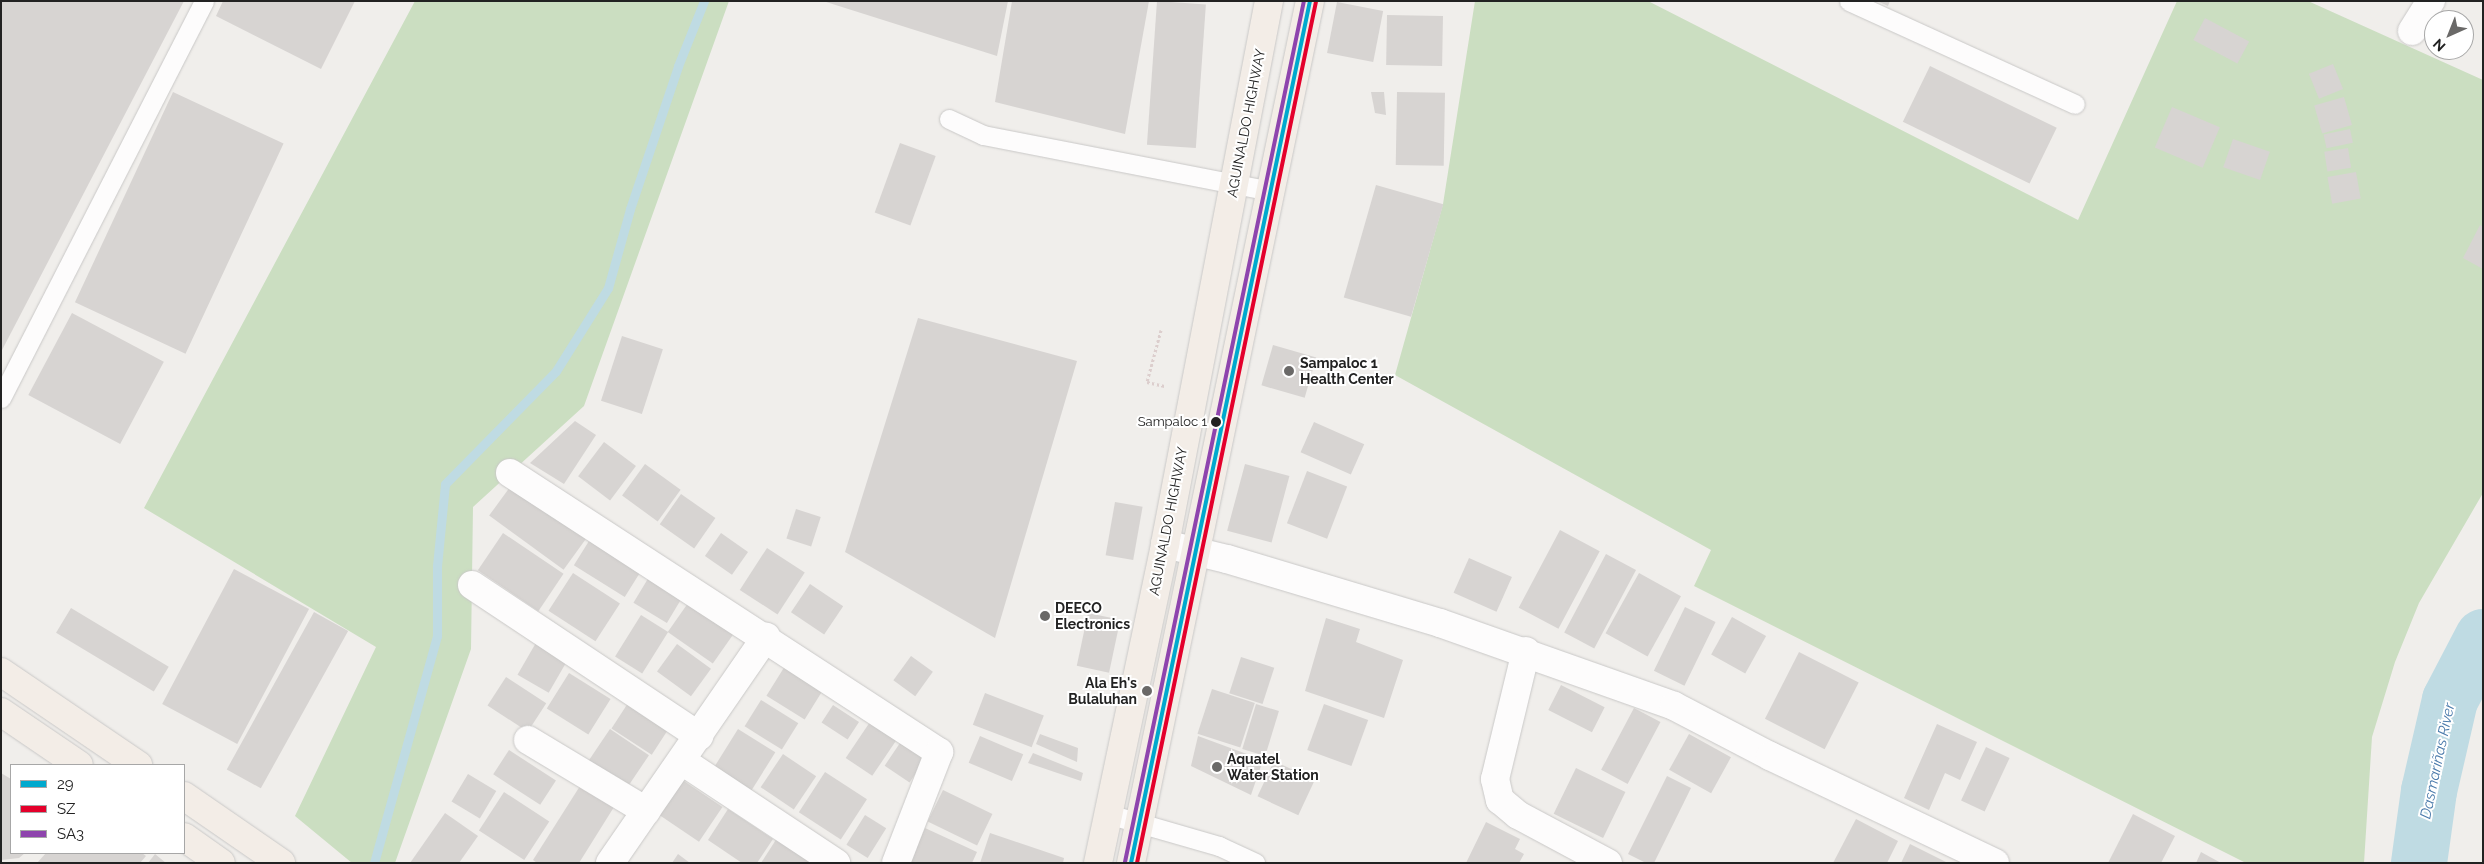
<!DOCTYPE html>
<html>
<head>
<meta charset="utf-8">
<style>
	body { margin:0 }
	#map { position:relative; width:2484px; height:864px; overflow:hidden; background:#f0eeeb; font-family:Raleway,sans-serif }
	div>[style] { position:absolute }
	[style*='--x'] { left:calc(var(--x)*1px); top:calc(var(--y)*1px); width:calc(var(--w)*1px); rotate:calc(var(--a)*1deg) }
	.forest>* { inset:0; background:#cbdec1 }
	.stream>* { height:9px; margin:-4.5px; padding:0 4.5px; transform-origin:4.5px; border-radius:4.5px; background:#bfdbe3 }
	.river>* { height:56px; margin:-28px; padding:0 28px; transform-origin:28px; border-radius:28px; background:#bfdbe3 }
	.building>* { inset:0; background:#d7d4d2; transform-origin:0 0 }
	.path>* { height:3px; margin-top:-1.5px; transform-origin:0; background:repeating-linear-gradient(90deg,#dccecd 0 2.5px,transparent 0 5px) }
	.roads { filter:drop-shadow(0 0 1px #c9c8c7) drop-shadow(0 0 1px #c9c8c7) }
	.service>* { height:19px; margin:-9.5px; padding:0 9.5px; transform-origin:9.5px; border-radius:9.5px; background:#fdfcfc }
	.minor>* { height:28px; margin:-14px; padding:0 14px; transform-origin:14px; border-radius:14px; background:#fdfcfc }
	.primary>* { height:28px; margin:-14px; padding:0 14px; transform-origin:14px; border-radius:14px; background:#f3ede7 }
	.bus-1>* { height:4px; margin:-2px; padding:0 2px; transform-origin:2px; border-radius:2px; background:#00a9ce }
	.bus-2>* { height:4px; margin:-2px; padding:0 2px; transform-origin:2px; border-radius:2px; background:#e4002b }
	.bus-3>* { height:4px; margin:-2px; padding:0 2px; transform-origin:2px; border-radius:2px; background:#8e44ad }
	.dots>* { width:14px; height:14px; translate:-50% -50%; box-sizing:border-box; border:2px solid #fff; border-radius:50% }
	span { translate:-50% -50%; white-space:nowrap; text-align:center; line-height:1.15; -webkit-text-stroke:4px #fff; paint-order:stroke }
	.bus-label { font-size:13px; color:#222 }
	.right { translate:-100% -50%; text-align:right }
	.street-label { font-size:14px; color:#222 }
	.poi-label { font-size:14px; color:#222; font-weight:700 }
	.left { translate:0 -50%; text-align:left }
	.water-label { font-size:15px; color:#4a7aab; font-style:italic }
	.frame { position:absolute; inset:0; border:2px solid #222; pointer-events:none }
	.legend { position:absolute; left:10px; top:764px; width:175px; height:90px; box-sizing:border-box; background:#fff; border:1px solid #a7a7a7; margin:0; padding:6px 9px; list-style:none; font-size:15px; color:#222 }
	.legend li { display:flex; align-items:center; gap:10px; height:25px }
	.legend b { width:25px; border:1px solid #a7a7a7 }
	.north { position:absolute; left:2424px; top:10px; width:50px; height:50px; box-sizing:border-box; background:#fff; border:1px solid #a7a7a7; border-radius:50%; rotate:224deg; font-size:14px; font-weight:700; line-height:20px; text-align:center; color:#222 }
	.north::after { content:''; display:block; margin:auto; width:18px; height:22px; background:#6a6968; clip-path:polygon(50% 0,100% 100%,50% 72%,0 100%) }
</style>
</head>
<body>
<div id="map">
	<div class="forest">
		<div style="clip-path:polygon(415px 1px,729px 1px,584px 406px,473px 507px,471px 649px,395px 863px,352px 863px,295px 816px,376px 647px,144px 508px)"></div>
		<div style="clip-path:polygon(1475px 1px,1648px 1px,2078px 220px,2177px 1px,2308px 1px,2483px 80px,2483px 493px,2419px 603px,2395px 662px,2372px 737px,2364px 863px,2246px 863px,1694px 586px,1711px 550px,1395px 375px,1443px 204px)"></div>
	</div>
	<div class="stream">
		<div style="--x:374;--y:863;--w:236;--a:-74.5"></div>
		<div style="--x:437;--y:636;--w:70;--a:-90"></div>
		<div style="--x:437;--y:566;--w:82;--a:-84.4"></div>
		<div style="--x:445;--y:484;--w:158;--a:-45.5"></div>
		<div style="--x:556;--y:371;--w:98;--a:-57.9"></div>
		<div style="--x:608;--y:288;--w:82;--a:-74.4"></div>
		<div style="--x:630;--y:209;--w:151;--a:-71.4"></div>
		<div style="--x:678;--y:66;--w:70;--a:-68.2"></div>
	</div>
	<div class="river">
		<div style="--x:2419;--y:863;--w:73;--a:-82.1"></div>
		<div style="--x:2429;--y:791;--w:93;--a:-77"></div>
		<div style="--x:2450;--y:700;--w:71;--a:-62.4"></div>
	</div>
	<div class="building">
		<div style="clip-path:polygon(1px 1px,184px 1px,1px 352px)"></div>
		<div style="clip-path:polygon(223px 1px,355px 1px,321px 69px,216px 16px)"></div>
		<div style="clip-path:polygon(823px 1px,1008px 1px,997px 56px)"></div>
		<div style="clip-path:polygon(1012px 1px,1149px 1px,1125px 134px,995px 102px)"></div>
		<div style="left:1157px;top:1px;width:49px;height:144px;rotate:4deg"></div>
		<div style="clip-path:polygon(1877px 1px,1890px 1px,1888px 6px)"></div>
		<div style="left:1337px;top:2px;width:47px;height:52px;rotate:11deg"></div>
		<div style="left:1387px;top:15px;width:56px;height:50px;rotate:1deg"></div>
		<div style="left:2205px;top:18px;width:50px;height:25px;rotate:28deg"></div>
		<div style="left:2333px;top:64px;width:27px;height:26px;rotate:68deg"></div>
		<div style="left:1930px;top:66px;width:141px;height:62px;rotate:26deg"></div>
		<div style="left:173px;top:92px;width:122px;height:232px;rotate:25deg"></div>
		<div style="clip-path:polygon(1371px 92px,1384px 92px,1386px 115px,1375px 113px)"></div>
		<div style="left:1397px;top:92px;width:48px;height:73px;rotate:1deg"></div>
		<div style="left:2344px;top:97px;width:29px;height:31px;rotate:74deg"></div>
		<div style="left:2172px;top:107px;width:52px;height:44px;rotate:23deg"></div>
		<div style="left:2350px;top:129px;width:14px;height:27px;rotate:78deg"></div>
		<div style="left:2233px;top:139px;width:39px;height:30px;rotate:19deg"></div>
		<div style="left:900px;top:143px;width:38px;height:74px;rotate:20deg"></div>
		<div style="left:2348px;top:148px;width:20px;height:24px;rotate:81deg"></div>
		<div style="left:2356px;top:172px;width:27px;height:29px;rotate:80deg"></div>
		<div style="left:1376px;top:185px;width:70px;height:117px;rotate:16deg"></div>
		<div style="clip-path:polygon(2480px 225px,2483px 227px,2483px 269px,2463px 258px)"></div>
		<div style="left:72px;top:313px;width:104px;height:93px;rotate:28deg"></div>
		<div style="clip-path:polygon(918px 318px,1077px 361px,995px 638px,845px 552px)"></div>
		<div style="left:622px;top:336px;width:43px;height:68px;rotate:18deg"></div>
		<div style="left:1273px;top:345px;width:45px;height:42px;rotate:16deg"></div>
		<div style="clip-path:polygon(575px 421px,596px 435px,564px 484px,530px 463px)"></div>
		<div style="left:1314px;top:422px;width:55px;height:33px;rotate:24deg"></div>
		<div style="left:604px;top:442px;width:40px;height:43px;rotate:37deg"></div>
		<div style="left:645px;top:464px;width:44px;height:39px;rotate:36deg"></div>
		<div style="left:1245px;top:464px;width:46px;height:69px;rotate:15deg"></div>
		<div style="left:1307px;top:471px;width:43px;height:56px;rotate:21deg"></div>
		<div style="left:515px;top:480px;width:92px;height:44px;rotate:36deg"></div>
		<div style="left:681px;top:494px;width:42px;height:37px;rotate:35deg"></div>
		<div style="left:1115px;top:502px;width:28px;height:54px;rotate:10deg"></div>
		<div style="left:796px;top:509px;width:26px;height:31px;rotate:18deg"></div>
		<div style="left:1560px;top:530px;width:45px;height:88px;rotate:28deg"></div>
		<div style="left:503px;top:533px;width:73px;height:45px;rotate:34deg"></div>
		<div style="left:594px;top:533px;width:60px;height:38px;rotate:32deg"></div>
		<div style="left:721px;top:533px;width:33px;height:28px;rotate:35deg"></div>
		<div style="left:767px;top:548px;width:45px;height:50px;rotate:33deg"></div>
		<div style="left:1606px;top:554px;width:34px;height:89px;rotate:28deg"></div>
		<div style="left:1469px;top:558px;width:47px;height:38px;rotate:24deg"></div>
		<div style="left:234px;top:569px;width:85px;height:153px;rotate:28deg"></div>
		<div style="left:652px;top:572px;width:39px;height:36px;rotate:31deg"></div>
		<div style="left:573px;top:573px;width:56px;height:45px;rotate:33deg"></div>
		<div style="left:1639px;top:573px;width:48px;height:69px;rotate:29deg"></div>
		<div style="left:810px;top:584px;width:40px;height:34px;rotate:34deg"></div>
		<div style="left:693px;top:596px;width:55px;height:44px;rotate:35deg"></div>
		<div style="left:1685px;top:607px;width:34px;height:71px;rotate:26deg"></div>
		<div style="left:71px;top:608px;width:114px;height:29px;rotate:31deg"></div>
		<div style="left:314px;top:612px;width:39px;height:180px;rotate:29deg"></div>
		<div style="left:1088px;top:613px;width:33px;height:54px;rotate:12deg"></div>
		<div style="left:641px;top:615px;width:32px;height:49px;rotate:32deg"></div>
		<div style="left:1732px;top:617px;width:39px;height:43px;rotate:29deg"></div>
		<div style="clip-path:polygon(1326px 618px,1360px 629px,1356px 642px,1403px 660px,1384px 718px,1305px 691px)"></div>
		<div style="left:537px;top:641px;width:36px;height:39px;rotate:30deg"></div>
		<div style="left:677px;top:644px;width:42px;height:34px;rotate:36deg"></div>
		<div style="left:1799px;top:652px;width:67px;height:75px;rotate:27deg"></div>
		<div style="left:911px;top:656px;width:27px;height:30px;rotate:36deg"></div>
		<div style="left:1241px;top:657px;width:35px;height:38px;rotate:18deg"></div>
		<div style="left:785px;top:666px;width:45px;height:35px;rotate:32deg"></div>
		<div style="left:569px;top:673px;width:49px;height:42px;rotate:32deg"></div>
		<div style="left:506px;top:677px;width:48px;height:34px;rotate:33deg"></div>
		<div style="left:1561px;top:685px;width:49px;height:28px;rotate:27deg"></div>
		<div style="left:1212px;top:689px;width:45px;height:47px;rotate:18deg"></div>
		<div style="left:985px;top:693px;width:63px;height:34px;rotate:21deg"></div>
		<div style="left:630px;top:700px;width:48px;height:34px;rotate:33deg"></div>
		<div style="left:761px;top:700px;width:44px;height:31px;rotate:32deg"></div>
		<div style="left:1256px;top:704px;width:24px;height:47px;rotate:17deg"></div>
		<div style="left:1324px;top:704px;width:47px;height:49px;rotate:20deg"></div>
		<div style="left:833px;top:705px;width:31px;height:21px;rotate:33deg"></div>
		<div style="left:1634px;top:708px;width:30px;height:70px;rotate:28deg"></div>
		<div style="left:872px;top:719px;width:32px;height:47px;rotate:34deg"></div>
		<div style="clip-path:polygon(1937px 724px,1977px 742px,1960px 780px,1945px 773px,1929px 810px,1904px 798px)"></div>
		<div style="left:610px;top:729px;width:47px;height:38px;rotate:34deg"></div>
		<div style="left:738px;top:729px;width:44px;height:45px;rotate:32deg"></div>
		<div style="clip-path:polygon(1040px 734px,1078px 748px,1077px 762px,1036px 744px)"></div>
		<div style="left:1689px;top:734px;width:48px;height:41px;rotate:29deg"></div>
		<div style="left:980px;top:736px;width:47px;height:29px;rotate:23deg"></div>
		<div style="clip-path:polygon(1198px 736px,1263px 760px,1251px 795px,1191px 766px)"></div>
		<div style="left:902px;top:740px;width:30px;height:31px;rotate:34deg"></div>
		<div style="left:1986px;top:747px;width:26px;height:59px;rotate:25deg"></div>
		<div style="left:509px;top:750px;width:56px;height:29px;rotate:33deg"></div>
		<div style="clip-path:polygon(1033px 753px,1083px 773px,1081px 781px,1028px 763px)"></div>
		<div style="left:783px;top:754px;width:40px;height:40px;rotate:34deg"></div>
		<div style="left:1274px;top:761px;width:45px;height:39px;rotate:25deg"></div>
		<div style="left:1576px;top:768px;width:55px;height:51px;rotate:26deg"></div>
		<div style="left:825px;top:772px;width:50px;height:48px;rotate:33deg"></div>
		<div style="clip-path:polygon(1px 773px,11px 779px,11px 853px,25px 853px,19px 858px,1px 860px)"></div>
		<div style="left:468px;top:774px;width:33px;height:32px;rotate:31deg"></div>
		<div style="clip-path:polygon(1667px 776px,1691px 788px,1654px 863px,1646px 863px,1628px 854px)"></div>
		<div style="left:681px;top:779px;width:50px;height:42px;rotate:34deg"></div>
		<div style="clip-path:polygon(580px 786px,614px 807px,579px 863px,537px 863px,533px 860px)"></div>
		<div style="left:943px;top:790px;width:55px;height:35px;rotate:26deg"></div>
		<div style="left:504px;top:792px;width:54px;height:46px;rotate:33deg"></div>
		<div style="clip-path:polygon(728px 809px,773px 839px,757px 863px,742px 863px,708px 840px)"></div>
		<div style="clip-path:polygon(445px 813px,478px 836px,459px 863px,410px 863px)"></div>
		<div style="clip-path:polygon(2133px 814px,2175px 836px,2161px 863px,2108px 863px)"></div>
		<div style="left:865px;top:815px;width:25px;height:35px;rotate:32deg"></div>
		<div style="clip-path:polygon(1856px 819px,1898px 841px,1887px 863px,1833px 863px)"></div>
		<div style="clip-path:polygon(1486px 822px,1520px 839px,1515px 849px,1524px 854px,1519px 863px,1466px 863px)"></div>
		<div style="clip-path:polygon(925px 828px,977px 852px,972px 863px,909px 863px)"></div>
		<div style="clip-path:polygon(990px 833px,1064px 858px,1063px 863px,980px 863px)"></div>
		<div style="clip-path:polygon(779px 835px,817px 863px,761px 863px)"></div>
		<div style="clip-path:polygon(1910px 844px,1948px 863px,1901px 863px)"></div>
		<div style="clip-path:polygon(2201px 852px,2221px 863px,2196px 863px)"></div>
		<div style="clip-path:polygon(46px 853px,142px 853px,146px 856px,140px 863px,37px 863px)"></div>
		<div style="clip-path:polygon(155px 854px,166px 863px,148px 863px)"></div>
		<div style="clip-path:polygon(678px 854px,690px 863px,672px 863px)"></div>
	</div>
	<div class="path">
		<div style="--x:1161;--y:330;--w:54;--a:105.1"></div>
		<div style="--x:1147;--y:382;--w:18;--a:13"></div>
	</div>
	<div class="roads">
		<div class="service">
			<div style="--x:1849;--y:1;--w:248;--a:24.5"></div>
			<div style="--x:949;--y:119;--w:38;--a:25"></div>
			<div style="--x:983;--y:135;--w:294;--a:11"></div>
			<div style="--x:1;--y:398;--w:446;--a:-62.9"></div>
			<div style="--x:1108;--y:814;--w:116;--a:16.1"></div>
			<div style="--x:1219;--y:846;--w:40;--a:25"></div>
		</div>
		<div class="minor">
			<div style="--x:2412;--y:31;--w:36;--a:-58"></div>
			<div style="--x:510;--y:473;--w:512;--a:33.04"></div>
			<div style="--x:939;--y:752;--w:119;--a:111.2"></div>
			<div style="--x:1165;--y:544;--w:64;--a:13.6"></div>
			<div style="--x:1227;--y:559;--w:222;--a:16.7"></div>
			<div style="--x:1440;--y:623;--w:248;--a:19.5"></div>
			<div style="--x:1674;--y:706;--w:108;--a:27.5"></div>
			<div style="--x:1770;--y:756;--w:249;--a:25.4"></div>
			<div style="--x:472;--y:585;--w:273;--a:33.6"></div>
			<div style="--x:1526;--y:651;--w:132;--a:103.6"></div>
			<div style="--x:1495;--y:779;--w:22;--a:77"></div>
			<div style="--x:1500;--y:800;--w:23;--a:40"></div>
			<div style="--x:1518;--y:815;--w:102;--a:28.1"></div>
			<div style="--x:528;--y:740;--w:138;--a:31"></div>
			<div style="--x:682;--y:761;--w:185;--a:33.5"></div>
			<div style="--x:610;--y:863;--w:275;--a:-55.4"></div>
		</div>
		<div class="primary">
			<div style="--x:1;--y:672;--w:166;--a:34.2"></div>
			<div style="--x:1;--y:712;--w:94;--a:34.2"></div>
			<div style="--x:184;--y:796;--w:118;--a:34.6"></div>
			<div style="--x:184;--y:837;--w:45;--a:35.1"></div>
			<div style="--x:1098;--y:863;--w:326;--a:-78.1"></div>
			<div style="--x:1165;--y:544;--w:553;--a:-79.16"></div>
			<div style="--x:1131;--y:863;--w:880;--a:-78.27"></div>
		</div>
	</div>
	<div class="bus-1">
		<div style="--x:1131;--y:863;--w:880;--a:-78.27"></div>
	</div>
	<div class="bus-2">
		<div style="--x:1137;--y:863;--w:879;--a:-78.26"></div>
	</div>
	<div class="bus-3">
		<div style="--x:1125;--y:862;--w:879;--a:-78.26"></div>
	</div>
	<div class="dots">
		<div style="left:1289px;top:371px;background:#6a6968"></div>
		<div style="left:1216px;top:422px;background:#222"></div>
		<div style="left:1045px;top:616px;background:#6a6968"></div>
		<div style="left:1147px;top:691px;background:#6a6968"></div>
		<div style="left:1217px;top:767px;background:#6a6968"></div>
	</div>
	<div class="bus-label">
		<span class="right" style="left:1207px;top:422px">Sampaloc 1</span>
	</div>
	<div class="street-label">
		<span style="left:1246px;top:123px;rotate:-79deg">AGUINALDO HIGHWAY</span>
		<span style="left:1168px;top:521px;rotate:-79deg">AGUINALDO HIGHWAY</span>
	</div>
	<div class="poi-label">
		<span class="left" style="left:1300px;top:371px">Sampaloc 1<br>Health Center</span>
		<span class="left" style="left:1055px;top:616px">DEECO<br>Electronics</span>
		<span class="right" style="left:1137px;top:691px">Ala Eh's<br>Bulaluhan</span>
		<span class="left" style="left:1227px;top:767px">Aquatel<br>Water Station</span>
	</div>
	<div class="water-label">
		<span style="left:2438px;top:761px;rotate:-78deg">Dasmariñas River</span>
	</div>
	<div class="frame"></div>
	<ul class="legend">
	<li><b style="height:6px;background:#00a9ce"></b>29</li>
	<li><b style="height:6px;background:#e4002b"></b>SZ</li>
	<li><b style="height:6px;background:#8e44ad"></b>SA3</li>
	</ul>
	<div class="north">N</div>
</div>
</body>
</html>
